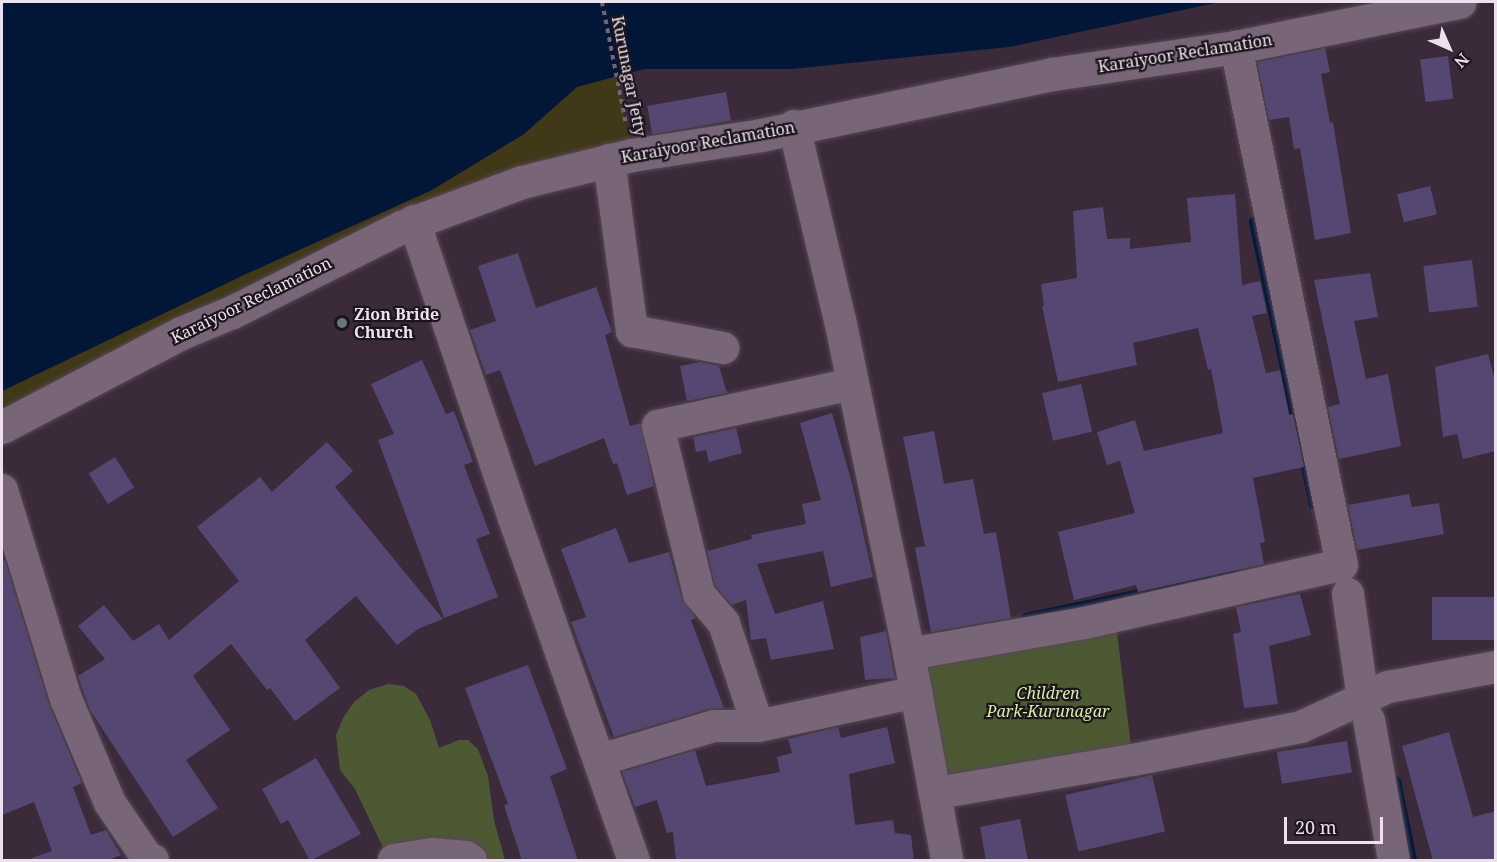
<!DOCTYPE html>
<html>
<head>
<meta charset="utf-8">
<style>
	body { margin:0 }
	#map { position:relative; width:1497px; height:862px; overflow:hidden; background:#3a2a3a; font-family:"Noto Serif",serif }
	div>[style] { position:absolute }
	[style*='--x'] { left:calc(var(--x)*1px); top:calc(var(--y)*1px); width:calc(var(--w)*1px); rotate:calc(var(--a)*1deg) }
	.green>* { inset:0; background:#4d5933; transform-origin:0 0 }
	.sand>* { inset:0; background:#403817 }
	.water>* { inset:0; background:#021638 }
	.stream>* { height:10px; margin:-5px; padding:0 5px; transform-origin:5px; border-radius:5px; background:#021638 }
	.building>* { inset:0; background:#564772; transform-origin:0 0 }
	.path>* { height:4px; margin-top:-2px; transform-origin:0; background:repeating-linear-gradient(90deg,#746574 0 4.5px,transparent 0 9px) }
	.roads { filter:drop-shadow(0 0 2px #564856) drop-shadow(0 0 2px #564856) }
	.street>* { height:32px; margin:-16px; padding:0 16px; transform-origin:16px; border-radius:16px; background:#786578 }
	.secondary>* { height:33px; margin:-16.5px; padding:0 16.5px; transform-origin:16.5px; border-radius:16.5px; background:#786578 }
	.dots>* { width:16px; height:16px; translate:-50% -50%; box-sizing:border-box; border:3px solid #1d151d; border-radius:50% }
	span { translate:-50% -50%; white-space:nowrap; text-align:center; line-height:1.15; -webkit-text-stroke:4.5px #1d151d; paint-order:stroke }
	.street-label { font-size:16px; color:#ece1ec }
	.poi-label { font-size:16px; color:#ece1ec; font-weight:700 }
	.left { translate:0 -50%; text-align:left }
	.park-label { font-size:16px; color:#d6eea2; font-style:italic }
	.frame { position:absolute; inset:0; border:3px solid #ece1ec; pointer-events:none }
	.north { position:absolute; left:1419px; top:18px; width:60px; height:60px; -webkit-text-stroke:4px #1d151d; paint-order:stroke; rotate:135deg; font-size:16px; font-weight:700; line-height:24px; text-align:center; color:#ece1ec }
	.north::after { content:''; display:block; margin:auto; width:21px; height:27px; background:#ece1ec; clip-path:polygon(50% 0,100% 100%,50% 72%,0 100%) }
	.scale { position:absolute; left:1284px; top:817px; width:99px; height:27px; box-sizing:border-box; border:3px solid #ece1ec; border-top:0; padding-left:8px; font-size:18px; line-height:21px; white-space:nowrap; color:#ece1ec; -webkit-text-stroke:4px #1d151d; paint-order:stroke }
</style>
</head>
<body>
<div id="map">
	<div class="green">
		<div style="left:1115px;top:616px;width:145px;height:209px;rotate:83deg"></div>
		<div style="clip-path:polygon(388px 684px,404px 686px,416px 694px,430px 720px,439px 748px,459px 740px,468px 740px,478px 749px,488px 776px,494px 820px,505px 860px,389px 860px,355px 789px,340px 770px,336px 735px,343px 718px,354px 702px,369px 690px)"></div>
	</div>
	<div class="sand">
		<div style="clip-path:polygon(617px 76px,632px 155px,522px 182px,2px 427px,2px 391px,246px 274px,432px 190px,524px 134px,577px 87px)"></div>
	</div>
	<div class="water">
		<div style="clip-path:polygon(2px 2px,1220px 2px,1009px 47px,791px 69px,644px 69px,577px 87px,524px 134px,432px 190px,246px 274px,2px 391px)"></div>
	</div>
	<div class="stream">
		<div style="--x:1254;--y:222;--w:289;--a:78"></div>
		<div style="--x:1026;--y:618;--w:213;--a:-11.9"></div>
		<div style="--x:1396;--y:781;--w:81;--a:78.6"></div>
	</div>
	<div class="building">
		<div style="clip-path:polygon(1325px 48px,1330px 72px,1321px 74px,1330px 123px,1333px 122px,1351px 233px,1315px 240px,1300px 148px,1294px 149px,1289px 117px,1269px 120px,1257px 62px)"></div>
		<div style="left:1448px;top:56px;width:43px;height:28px;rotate:83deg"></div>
		<div style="left:726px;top:92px;width:29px;height:80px;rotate:80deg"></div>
		<div style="left:1430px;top:186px;width:29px;height:34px;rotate:76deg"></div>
		<div style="clip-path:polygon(1235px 194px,1242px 285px,1260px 281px,1267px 313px,1252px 316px,1266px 373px,1280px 370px,1289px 415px,1293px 414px,1304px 467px,1253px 478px,1265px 542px,1260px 543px,1264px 564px,1138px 592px,1136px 585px,1074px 600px,1058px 532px,1135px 513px,1120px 461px,1107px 465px,1097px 432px,1135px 420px,1144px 451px,1223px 433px,1211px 369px,1208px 370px,1198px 328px,1133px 343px,1137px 365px,1058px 382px,1042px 306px,1044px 306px,1041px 284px,1077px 278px,1073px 211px,1103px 207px,1107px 239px,1130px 238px,1130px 249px,1191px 242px,1187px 198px)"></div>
		<div style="clip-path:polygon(518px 253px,536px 308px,596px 287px,612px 332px,605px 335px,630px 426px,641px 423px,654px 486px,627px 495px,617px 463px,613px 464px,604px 438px,535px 466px,500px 370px,486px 375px,470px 330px,496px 321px,478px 266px)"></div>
		<div style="left:1472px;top:260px;width:47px;height:49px;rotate:83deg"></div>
		<div style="clip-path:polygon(1370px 273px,1378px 317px,1354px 321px,1366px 379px,1388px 374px,1401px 446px,1339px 459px,1328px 407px,1340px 404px,1314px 280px)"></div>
		<div style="clip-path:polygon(1488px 354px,1496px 385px,1496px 451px,1463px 459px,1457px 434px,1443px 437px,1435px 367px)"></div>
		<div style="clip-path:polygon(422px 360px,446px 414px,454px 411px,473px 462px,464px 465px,490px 534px,476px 539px,498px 597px,444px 618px,378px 440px,394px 434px,371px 384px)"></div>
		<div style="clip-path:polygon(700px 362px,719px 366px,727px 393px,687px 401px,680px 366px)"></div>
		<div style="left:1081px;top:384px;width:49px;height:40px;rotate:77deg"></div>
		<div style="clip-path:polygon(832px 413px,852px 483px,873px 577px,831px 587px,823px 551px,757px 564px,775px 614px,823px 601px,834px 649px,771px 660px,766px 638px,751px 640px,746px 600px,732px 605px,715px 586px,707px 551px,752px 539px,751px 535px,806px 524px,802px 504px,821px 500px,800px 423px)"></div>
		<div style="clip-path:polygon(736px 428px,742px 453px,709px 462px,706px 450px,696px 452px,693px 437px)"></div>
		<div style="clip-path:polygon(934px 431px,944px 484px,973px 479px,984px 534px,996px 532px,1011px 618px,931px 632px,915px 548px,925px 546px,903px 437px)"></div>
		<div style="clip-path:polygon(327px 442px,353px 471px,335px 487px,443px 619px,418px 629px,397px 645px,356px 596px,305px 640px,340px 688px,295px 721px,270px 688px,267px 690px,231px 644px,193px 676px,230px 730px,186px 760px,218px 808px,173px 837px,90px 710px,78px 676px,105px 659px,78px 626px,104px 605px,133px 641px,159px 624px,169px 640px,239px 581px,197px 527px,260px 477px,272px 492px)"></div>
		<div style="left:115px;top:457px;width:36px;height:31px;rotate:58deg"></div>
		<div style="clip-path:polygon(1409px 494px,1412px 507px,1439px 503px,1444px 534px,1357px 550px,1348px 505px)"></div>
		<div style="clip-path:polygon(616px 528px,629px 563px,669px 552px,682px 598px,696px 618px,691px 620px,724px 708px,709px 709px,614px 737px,571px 622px,586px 617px,561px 549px)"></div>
		<div style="clip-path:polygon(5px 560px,49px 704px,82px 783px,73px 787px,91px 835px,106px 830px,121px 855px,106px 861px,32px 861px,32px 858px,52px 851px,34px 802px,2px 815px,2px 561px)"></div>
		<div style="clip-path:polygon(1300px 594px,1311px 635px,1269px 646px,1278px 704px,1244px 708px,1233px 634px,1241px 632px,1236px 607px)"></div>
		<div style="left:1496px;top:597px;width:43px;height:64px;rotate:90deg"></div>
		<div style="clip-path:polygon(886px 631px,895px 678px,865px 680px,860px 637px)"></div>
		<div style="clip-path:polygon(528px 665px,567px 769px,550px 776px,578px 861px,522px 861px,504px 805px,508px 804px,465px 688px)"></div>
		<div style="clip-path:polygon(838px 727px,841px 738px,887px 727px,895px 763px,849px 774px,855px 825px,893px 820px,895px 833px,911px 835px,914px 861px,676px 861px,673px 832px,667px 833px,657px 800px,635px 807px,622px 772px,695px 750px,706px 786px,780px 772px,777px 757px,792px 753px,788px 739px)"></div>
		<div style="clip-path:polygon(1449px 732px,1473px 817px,1496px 811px,1496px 861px,1433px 861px,1402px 746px)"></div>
		<div style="left:1347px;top:741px;width:32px;height:71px;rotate:81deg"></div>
		<div style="clip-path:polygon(316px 758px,361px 834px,310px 861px,288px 820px,281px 824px,262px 789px)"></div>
		<div style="left:1152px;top:775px;width:58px;height:89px;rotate:77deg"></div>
		<div style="clip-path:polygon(1020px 819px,1028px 861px,986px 861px,980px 827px)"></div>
	</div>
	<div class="path">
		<div style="--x:602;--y:2;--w:124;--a:78.9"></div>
	</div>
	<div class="roads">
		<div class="street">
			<div style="--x:794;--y:126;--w:199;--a:76.7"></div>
			<div style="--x:840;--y:320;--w:341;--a:78.3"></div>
			<div style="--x:909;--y:654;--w:209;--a:79.5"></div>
			<div style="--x:609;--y:160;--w:173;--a:82.3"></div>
			<div style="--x:632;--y:331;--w:93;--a:10.6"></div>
			<div style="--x:414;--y:221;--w:313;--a:71.4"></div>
			<div style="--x:514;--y:518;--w:362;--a:70.7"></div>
			<div style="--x:2;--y:490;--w:219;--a:73"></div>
			<div style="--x:66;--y:699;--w:113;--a:67.1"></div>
			<div style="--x:110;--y:803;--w:68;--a:55.8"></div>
			<div style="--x:148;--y:859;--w:5;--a:11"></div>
			<div style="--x:1348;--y:594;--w:113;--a:81.9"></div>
			<div style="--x:909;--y:654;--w:178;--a:-10"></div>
			<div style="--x:1084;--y:623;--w:264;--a:-12.7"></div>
			<div style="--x:1342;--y:565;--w:529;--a:-101.56"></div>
			<div style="--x:1369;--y:720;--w:142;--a:79.9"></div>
			<div style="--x:758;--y:726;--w:108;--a:-108.3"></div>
			<div style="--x:724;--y:623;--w:38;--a:-131"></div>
			<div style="--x:699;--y:594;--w:173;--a:-103.7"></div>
			<div style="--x:658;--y:426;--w:199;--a:-12.2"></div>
			<div style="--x:600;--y:760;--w:119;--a:-16.6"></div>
			<div style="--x:714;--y:726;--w:44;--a:0"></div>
			<div style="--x:758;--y:726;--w:162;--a:-12.1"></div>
			<div style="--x:937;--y:796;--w:7;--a:-34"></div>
			<div style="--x:943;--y:792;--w:193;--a:-9.6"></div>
			<div style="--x:1133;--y:760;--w:171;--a:-11.1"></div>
			<div style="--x:1301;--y:727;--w:96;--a:-24.7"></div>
			<div style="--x:1388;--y:687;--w:110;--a:-10.5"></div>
			<div style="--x:394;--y:860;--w:38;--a:-9"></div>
			<div style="--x:432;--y:854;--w:34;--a:5"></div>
			<div style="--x:466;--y:857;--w:6;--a:31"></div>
		</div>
		<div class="secondary">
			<div style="--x:2;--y:427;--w:202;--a:-27.7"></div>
			<div style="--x:181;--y:333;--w:55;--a:-22.4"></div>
			<div style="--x:232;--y:312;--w:189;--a:-26.7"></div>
			<div style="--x:401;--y:227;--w:129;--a:-20.4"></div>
			<div style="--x:522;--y:182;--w:113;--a:-13.8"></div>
			<div style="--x:632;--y:155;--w:131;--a:-8.8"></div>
			<div style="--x:761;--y:135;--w:298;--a:-11.8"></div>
			<div style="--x:1053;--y:74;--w:185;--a:-8.4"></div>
			<div style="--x:1236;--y:47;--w:228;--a:-11.4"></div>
		</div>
	</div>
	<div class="dots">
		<div style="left:342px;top:323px;background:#6b7280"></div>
	</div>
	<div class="street-label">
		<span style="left:1185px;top:53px;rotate:-9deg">Karaiyoor Reclamation</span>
		<span style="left:629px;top:76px;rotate:79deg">Kurunagar Jetty</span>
		<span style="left:708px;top:142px;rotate:-10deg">Karaiyoor Reclamation</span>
		<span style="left:251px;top:300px;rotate:-26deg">Karaiyoor Reclamation</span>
	</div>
	<div class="poi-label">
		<span class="left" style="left:354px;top:323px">Zion Bride<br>Church</span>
	</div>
	<div class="park-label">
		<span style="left:1048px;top:702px">Children<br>Park-Kurunagar</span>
	</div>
	<div class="frame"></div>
	<div class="north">N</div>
	<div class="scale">20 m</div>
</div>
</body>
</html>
